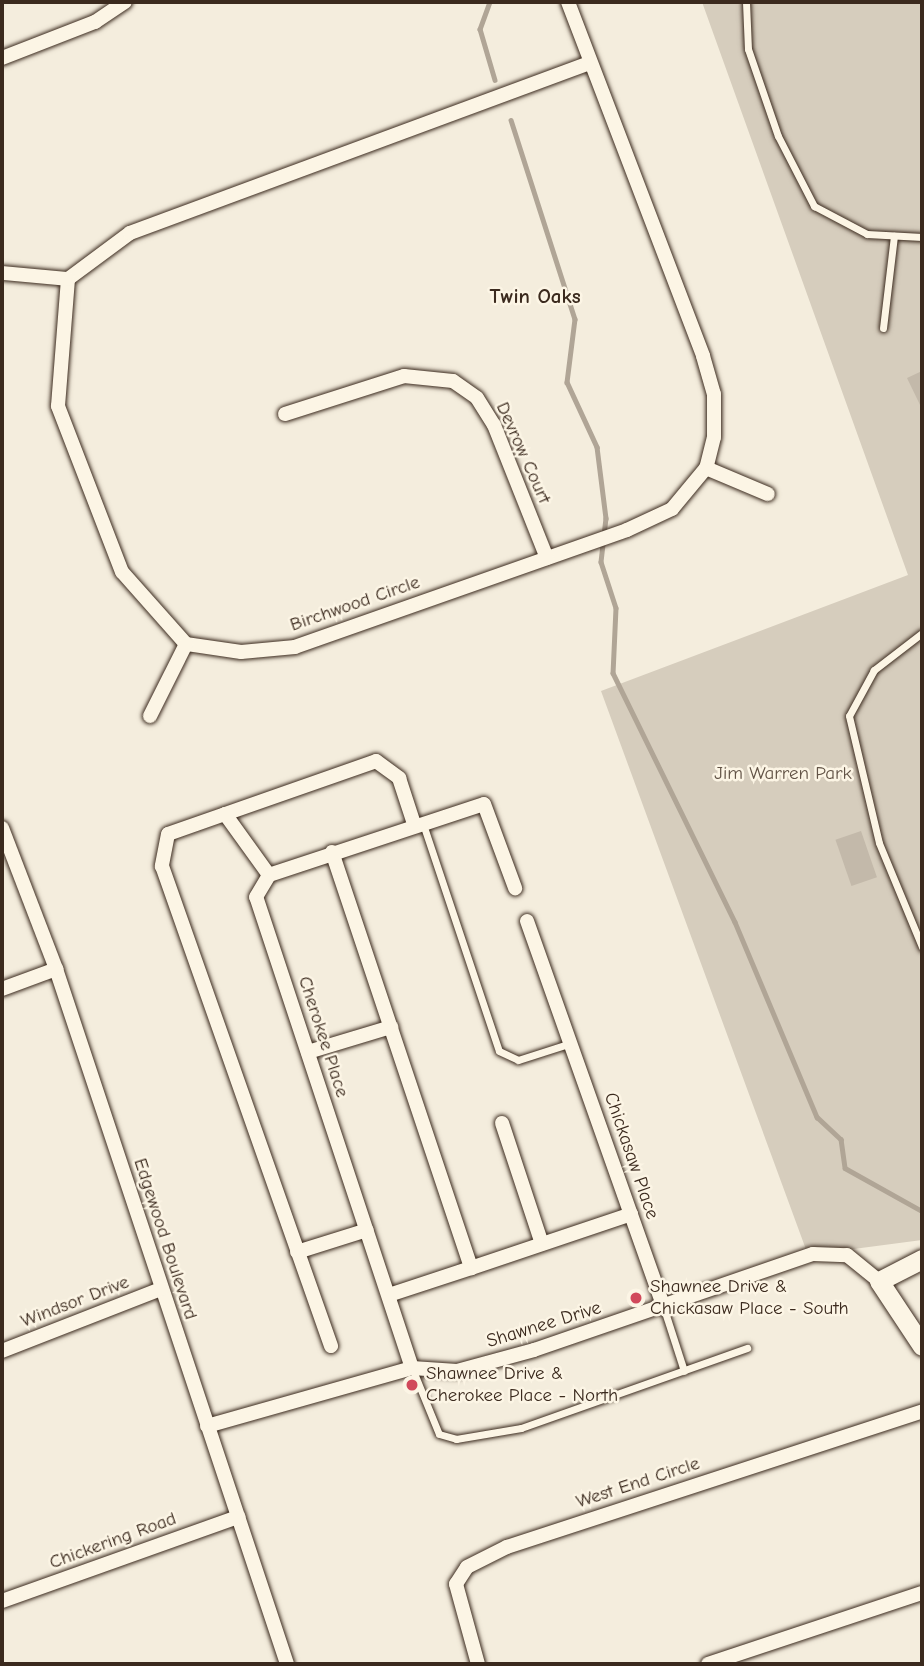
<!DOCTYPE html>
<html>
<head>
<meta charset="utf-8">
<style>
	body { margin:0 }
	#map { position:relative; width:924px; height:1666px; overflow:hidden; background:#f4eddd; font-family:"Comic Neue",sans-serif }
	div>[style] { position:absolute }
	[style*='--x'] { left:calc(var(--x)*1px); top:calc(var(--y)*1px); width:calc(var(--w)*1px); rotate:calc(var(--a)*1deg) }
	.green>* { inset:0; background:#d6cdbd }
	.stream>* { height:4.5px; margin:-2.25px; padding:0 2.25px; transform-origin:2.25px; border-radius:2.25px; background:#b0a596 }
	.building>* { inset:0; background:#c3b9aa; transform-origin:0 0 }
	.roads { filter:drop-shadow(0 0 2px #3b2a1e) drop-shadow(0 0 2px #3b2a1e) }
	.lane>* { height:7px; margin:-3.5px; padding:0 3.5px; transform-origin:3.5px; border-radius:3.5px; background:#fcf5e5 }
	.street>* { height:14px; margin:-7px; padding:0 7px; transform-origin:7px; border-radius:7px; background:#fcf5e5 }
	.secondary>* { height:19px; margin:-9.5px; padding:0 9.5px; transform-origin:9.5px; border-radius:9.5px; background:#fcf5e5 }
	.dots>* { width:19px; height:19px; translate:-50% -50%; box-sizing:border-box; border:4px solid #fcf5e5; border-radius:50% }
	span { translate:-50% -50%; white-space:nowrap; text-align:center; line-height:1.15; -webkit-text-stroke:5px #fcf5e5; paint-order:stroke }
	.street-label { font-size:19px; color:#3b2a1e }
	.park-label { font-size:19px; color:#625346 }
	.poi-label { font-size:19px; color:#3b2a1e }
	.left { translate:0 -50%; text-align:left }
	.neighbourhood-label { font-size:21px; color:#3b2a1e; font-weight:700 }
	.frame { position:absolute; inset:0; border:4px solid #3b2a1e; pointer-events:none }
</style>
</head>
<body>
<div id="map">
	<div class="green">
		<div style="clip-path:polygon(702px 2px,922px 2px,922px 1240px,808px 1255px,601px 691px,908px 575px)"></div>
	</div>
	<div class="stream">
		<div style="--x:490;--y:2;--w:29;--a:110"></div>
		<div style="--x:480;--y:29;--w:53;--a:73.6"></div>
		<div style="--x:511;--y:120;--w:209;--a:72.2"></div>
		<div style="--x:575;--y:319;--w:64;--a:97.2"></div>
		<div style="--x:567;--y:382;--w:72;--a:65.2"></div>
		<div style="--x:597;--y:447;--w:72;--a:82.8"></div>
		<div style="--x:606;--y:518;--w:44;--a:96.5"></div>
		<div style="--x:601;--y:562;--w:48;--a:71.9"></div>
		<div style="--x:616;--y:608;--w:65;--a:92.6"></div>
		<div style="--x:613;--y:673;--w:277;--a:63.9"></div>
		<div style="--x:735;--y:922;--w:212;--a:67.2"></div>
		<div style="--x:817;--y:1117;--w:33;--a:43"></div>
		<div style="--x:841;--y:1139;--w:29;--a:82"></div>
		<div style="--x:845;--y:1168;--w:88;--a:29.2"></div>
	</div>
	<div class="building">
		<div style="clip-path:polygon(922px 371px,922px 409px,907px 378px)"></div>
		<div style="left:861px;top:831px;width:49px;height:27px;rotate:71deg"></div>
	</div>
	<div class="roads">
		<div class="lane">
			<div style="--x:746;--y:2;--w:47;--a:87.6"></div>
			<div style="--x:748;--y:49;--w:92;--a:71"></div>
			<div style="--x:778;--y:136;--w:79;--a:62.8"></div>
			<div style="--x:814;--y:206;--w:60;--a:27.8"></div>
			<div style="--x:867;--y:234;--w:55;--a:3.1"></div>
			<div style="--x:883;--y:328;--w:93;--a:-83.2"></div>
			<div style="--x:922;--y:633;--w:61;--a:142.4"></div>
			<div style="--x:874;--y:670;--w:52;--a:118.5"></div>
			<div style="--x:849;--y:716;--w:130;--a:76.7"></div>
			<div style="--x:879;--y:843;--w:113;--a:67.5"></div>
			<div style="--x:423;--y:824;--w:239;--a:71.5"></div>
			<div style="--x:499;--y:1051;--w:21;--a:25"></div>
			<div style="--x:518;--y:1060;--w:56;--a:-17.8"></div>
			<div style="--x:664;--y:1309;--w:65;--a:72.1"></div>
			<div style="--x:412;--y:1368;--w:71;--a:67.8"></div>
			<div style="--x:439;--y:1434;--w:18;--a:16"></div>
			<div style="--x:456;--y:1439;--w:66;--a:-9.6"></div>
			<div style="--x:521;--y:1428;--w:240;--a:-19.5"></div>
		</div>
		<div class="street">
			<div style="--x:568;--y:2;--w:379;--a:69.1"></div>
			<div style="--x:703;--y:356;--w:40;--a:74"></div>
			<div style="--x:714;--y:394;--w:43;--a:90"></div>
			<div style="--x:714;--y:437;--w:32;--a:104"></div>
			<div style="--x:706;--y:468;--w:53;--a:129.7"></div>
			<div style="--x:672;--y:509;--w:50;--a:155"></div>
			<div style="--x:627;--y:530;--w:352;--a:160.6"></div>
			<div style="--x:295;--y:647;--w:54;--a:174.7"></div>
			<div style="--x:241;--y:652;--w:56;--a:-171.7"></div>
			<div style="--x:186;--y:644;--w:96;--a:-131.6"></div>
			<div style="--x:122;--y:572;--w:178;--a:-111.1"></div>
			<div style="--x:58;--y:406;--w:127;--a:-85.5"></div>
			<div style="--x:68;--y:279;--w:77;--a:-36.6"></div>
			<div style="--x:130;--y:233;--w:489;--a:-20.3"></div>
			<div style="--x:2;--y:58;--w:100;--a:-21.2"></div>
			<div style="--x:95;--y:22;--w:36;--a:-34"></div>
			<div style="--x:3;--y:273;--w:65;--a:5.3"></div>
			<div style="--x:285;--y:414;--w:125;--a:-17.7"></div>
			<div style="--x:404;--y:376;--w:49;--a:5.8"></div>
			<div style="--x:453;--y:381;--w:29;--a:35"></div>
			<div style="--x:477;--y:398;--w:32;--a:58"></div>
			<div style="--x:494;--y:425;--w:143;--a:68.3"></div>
			<div style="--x:706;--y:468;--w:67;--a:22.8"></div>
			<div style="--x:150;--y:716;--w:80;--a:-63.4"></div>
			<div style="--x:225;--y:814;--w:160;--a:-19.3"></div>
			<div style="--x:376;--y:761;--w:29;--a:36"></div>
			<div style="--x:399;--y:778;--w:48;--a:71.9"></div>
			<div style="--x:2;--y:828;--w:151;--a:69"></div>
			<div style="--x:56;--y:969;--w:732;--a:71.61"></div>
			<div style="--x:332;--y:852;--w:439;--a:71.5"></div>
			<div style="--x:471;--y:1268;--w:86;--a:161.8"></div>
			<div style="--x:269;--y:875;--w:75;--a:-125.8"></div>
			<div style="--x:225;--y:814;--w:60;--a:160.7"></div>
			<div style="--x:168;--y:834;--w:33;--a:101"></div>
			<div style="--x:162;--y:866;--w:509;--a:70.6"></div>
			<div style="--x:527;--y:921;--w:411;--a:70.5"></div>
			<div style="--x:2;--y:989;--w:58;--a:-20.3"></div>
			<div style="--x:308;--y:1052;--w:87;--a:-16.8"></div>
			<div style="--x:502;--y:1123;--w:127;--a:71.7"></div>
			<div style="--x:297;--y:1252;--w:73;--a:-17.4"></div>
			<div style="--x:471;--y:1268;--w:169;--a:-18.6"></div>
			<div style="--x:2;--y:1351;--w:171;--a:-21.3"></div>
			<div style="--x:412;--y:1368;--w:496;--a:-108.3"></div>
			<div style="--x:256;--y:897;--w:26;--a:-59"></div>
			<div style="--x:269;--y:875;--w:226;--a:-18.3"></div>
			<div style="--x:484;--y:804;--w:90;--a:69.7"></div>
			<div style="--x:207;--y:1426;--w:213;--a:-15.8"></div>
			<div style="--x:412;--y:1368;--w:45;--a:3.8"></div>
			<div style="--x:457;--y:1371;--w:80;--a:-15.3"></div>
			<div style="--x:534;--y:1350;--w:295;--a:-19"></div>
			<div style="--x:813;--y:1254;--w:34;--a:2"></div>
			<div style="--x:847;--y:1255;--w:41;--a:39.1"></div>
			<div style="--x:2;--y:1601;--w:251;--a:-19.6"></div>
			<div style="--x:478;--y:1664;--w:83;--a:-105.4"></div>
			<div style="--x:456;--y:1584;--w:20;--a:-57"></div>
			<div style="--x:467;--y:1567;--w:45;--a:-26.6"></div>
			<div style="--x:507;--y:1547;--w:437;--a:-18.1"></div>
			<div style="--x:708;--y:1664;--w:225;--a:-18.4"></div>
		</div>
		<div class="secondary">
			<div style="--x:922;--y:1259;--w:48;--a:152.9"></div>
			<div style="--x:879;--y:1281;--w:78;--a:56.5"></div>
		</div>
	</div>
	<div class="dots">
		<div style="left:636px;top:1298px;background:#d1495b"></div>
		<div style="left:412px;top:1385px;background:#d1495b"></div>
	</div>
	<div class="street-label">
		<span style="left:523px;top:453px;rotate:66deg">Devrow Court</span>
		<span style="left:355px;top:604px;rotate:-19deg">Birchwood Circle</span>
		<span style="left:323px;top:1037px;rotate:72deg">Cherokee Place</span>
		<span style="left:631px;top:1156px;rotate:71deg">Chickasaw Place</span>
		<span style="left:165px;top:1239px;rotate:72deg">Edgewood Boulevard</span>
		<span style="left:75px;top:1302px;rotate:-21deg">Windsor Drive</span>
		<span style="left:544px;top:1325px;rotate:-17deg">Shawnee Drive</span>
		<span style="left:638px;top:1483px;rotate:-18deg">West End Circle</span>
		<span style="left:113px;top:1541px;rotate:-20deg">Chickering Road</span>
	</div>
	<div class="park-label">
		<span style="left:783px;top:774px">Jim Warren Park</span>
	</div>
	<div class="poi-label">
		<span class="left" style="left:650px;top:1298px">Shawnee Drive &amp;<br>Chickasaw Place - South</span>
		<span class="left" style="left:426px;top:1385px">Shawnee Drive &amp;<br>Cherokee Place - North</span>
	</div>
	<div class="neighbourhood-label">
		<span style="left:535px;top:296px">Twin Oaks</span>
	</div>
	<div class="frame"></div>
</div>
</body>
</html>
